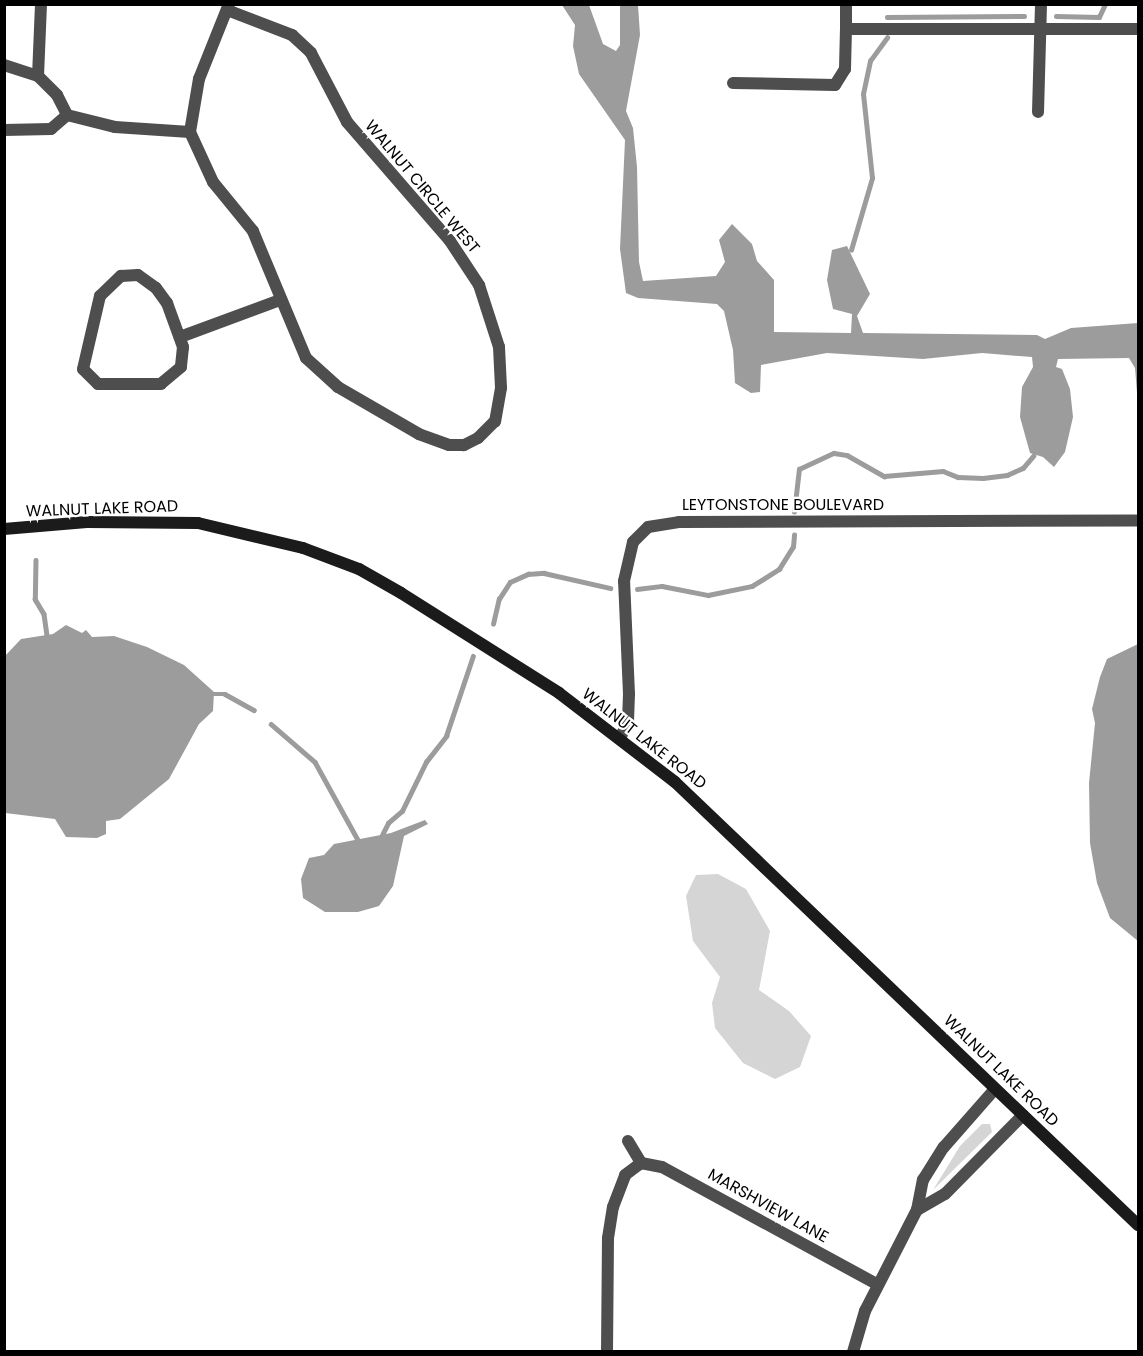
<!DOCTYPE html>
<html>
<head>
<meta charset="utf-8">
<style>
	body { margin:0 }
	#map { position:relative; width:1143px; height:1356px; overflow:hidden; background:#fff; font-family:Poppins,sans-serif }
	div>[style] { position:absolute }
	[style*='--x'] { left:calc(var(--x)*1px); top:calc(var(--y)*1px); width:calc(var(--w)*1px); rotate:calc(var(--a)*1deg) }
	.green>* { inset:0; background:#d5d5d5 }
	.water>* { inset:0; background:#9c9c9c }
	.stream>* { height:4.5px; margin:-2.25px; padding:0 2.25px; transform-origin:2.25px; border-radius:2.25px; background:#9c9c9c }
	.street>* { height:12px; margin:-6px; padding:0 6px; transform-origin:6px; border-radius:6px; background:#4e4e4e }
	.secondary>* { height:12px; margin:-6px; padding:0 6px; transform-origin:6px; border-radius:6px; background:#1b1b1b }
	span { translate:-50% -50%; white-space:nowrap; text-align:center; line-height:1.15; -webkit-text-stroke:4.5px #fff; paint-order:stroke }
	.street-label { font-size:16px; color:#000 }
	.frame { position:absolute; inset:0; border:6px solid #000; pointer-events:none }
</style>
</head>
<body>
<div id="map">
	<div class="green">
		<div style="clip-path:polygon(718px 874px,746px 889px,770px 931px,759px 990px,789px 1011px,811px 1036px,800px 1067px,775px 1079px,743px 1063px,715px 1028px,712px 1003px,720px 977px,693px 941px,686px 896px,696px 875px)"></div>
		<div style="clip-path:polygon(982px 1124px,990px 1124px,992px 1132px,933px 1190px,960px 1146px)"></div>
	</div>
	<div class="water">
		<div style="clip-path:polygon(562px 5px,589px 5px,603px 44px,616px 51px,620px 45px,620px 5px,638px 5px,640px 35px,626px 111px,633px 128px,637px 167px,639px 262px,643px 281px,716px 276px,725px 262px,719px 240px,732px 224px,752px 244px,757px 261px,774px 280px,774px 332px,851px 333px,852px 314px,833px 309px,827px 280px,832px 250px,847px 246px,870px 294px,857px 316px,863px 333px,1037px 335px,1045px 339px,1071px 328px,1138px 323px,1138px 405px,1135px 368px,1129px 358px,1058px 359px,1056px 367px,1062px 369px,1070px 389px,1073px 417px,1065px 452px,1054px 467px,1043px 457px,1030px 453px,1020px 417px,1022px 387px,1033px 367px,1032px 357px,982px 353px,923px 359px,827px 353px,761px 365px,760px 392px,751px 393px,735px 383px,733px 350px,724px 311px,717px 304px,638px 298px,626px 293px,620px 249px,625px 140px,579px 74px,573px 46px,575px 25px)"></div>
		<div style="clip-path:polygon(66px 625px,82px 633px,86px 630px,92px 637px,114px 636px,147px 647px,184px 665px,214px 692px,213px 711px,199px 724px,169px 779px,120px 819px,106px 821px,106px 834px,97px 838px,66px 837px,55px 819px,5px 813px,5px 656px,21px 639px,53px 634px)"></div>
		<div style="clip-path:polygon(1138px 644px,1138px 643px,1138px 941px,1110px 918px,1097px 883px,1090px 843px,1089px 783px,1095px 723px,1092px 709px,1100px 677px,1107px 659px)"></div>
		<div style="clip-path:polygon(425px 820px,428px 824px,404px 836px,393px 886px,379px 906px,358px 912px,325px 912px,303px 898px,301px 879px,309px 858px,324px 855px,334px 844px,391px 833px)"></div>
	</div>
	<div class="stream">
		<div style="--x:1056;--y:16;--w:43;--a:1.3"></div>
		<div style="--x:1099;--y:17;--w:14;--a:-65"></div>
		<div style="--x:887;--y:17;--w:137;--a:-0.4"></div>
		<div style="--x:851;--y:250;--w:75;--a:-73.7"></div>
		<div style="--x:872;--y:178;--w:84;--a:-96.1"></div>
		<div style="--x:863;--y:94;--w:34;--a:-78"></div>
		<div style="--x:870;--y:61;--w:29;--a:-54"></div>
		<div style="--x:794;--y:512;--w:43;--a:-83.4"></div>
		<div style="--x:799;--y:469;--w:38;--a:-25"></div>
		<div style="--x:834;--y:453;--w:13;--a:9"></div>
		<div style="--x:847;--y:455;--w:43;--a:29.6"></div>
		<div style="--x:884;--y:476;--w:59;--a:-4.8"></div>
		<div style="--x:943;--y:471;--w:16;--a:22"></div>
		<div style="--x:958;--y:477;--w:25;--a:2"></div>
		<div style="--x:983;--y:478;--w:24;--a:-7"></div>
		<div style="--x:1007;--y:475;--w:17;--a:-24"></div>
		<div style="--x:1023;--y:468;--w:16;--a:-50"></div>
		<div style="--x:36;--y:560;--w:39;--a:91"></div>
		<div style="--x:35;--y:599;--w:17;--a:59"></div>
		<div style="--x:44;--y:614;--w:21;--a:82"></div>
		<div style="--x:637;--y:589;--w:25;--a:-7"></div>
		<div style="--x:662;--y:586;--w:47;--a:11.1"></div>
		<div style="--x:708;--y:595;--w:45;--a:-11.6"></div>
		<div style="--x:752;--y:586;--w:32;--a:-32"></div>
		<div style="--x:779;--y:569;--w:26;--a:-58"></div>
		<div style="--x:793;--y:547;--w:12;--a:-85"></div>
		<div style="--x:493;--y:624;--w:26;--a:-77"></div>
		<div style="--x:499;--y:599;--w:20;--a:-57"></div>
		<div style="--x:510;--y:582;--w:20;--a:-24"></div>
		<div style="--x:528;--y:574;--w:16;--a:-4"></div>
		<div style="--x:544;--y:573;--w:68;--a:12.8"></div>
		<div style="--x:214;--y:694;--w:11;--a:0"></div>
		<div style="--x:225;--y:694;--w:33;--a:29"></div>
		<div style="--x:271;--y:724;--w:58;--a:40.8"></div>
		<div style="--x:315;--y:762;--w:89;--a:61.1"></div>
		<div style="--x:382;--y:835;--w:13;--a:-63"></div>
		<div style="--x:388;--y:823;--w:18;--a:-41"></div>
		<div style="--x:402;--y:811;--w:55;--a:-63.9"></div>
		<div style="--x:426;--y:762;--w:33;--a:-52"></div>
		<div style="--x:446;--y:736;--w:84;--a:-71.4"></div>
	</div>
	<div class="street">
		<div style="--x:227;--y:10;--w:70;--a:21"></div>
		<div style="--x:292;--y:35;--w:26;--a:43"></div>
		<div style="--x:311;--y:53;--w:78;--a:62.4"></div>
		<div style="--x:347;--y:122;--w:157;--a:49.1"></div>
		<div style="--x:450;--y:241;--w:53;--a:56.6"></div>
		<div style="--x:479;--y:285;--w:65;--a:72.1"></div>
		<div style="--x:499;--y:347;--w:41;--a:87.2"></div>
		<div style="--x:501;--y:388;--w:34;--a:100"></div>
		<div style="--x:495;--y:421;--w:24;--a:135"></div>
		<div style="--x:478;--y:438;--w:16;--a:153"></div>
		<div style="--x:464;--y:445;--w:15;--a:180"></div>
		<div style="--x:449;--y:445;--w:32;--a:-160"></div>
		<div style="--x:419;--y:434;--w:94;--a:-149.9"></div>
		<div style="--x:338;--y:387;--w:43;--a:-137.8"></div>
		<div style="--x:306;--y:358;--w:138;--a:-112.7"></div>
		<div style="--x:253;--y:231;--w:63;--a:-129.2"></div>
		<div style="--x:213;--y:182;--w:55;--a:-114.7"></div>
		<div style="--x:190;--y:132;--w:54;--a:-80.4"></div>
		<div style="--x:199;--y:79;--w:81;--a:-68.2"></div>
		<div style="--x:846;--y:29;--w:25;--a:-90"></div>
		<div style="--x:4;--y:65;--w:36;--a:18"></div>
		<div style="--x:38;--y:76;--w:27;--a:45"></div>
		<div style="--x:57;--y:95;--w:22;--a:63"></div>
		<div style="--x:67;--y:115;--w:49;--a:14"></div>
		<div style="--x:115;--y:127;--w:75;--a:3.8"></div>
		<div style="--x:38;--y:76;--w:72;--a:-87.6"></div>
		<div style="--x:733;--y:83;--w:102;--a:1.1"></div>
		<div style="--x:835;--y:85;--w:19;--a:-58"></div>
		<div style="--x:845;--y:69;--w:40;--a:-88.6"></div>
		<div style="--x:846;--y:29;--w:292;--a:0"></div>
		<div style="--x:1038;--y:112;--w:108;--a:-88.4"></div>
		<div style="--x:4;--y:130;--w:47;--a:-1.2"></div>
		<div style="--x:51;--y:129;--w:21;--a:-41"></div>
		<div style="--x:138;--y:275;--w:22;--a:36"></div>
		<div style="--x:156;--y:288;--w:19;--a:54"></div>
		<div style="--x:167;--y:303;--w:47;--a:70"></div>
		<div style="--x:183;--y:347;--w:20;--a:96"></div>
		<div style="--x:181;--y:367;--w:26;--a:140"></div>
		<div style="--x:161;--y:384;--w:63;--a:180"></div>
		<div style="--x:98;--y:384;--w:21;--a:-135"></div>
		<div style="--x:83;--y:369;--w:75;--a:-76.9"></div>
		<div style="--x:100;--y:296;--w:29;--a:-44"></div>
		<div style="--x:121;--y:276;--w:17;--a:-3"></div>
		<div style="--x:180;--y:337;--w:107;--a:-20.3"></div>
		<div style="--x:620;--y:738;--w:18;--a:-63"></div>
		<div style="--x:628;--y:722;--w:28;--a:-88"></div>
		<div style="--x:629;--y:694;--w:113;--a:-92.5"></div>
		<div style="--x:624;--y:581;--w:40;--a:-77"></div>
		<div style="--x:633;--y:542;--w:21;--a:-45"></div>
		<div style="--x:648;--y:527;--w:31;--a:-9"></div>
		<div style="--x:679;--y:522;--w:459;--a:-0.2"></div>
		<div style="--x:628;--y:1141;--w:26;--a:59"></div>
		<div style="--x:641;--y:1163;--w:21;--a:11"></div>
		<div style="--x:662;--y:1167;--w:245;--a:28.6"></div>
		<div style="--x:917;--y:1210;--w:32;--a:-30"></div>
		<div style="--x:945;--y:1194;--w:111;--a:-45.4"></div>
		<div style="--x:607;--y:1352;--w:114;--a:-89.5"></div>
		<div style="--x:608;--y:1238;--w:31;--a:-81"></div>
		<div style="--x:613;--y:1207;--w:34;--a:-69"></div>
		<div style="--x:625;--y:1175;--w:20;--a:-37"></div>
		<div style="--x:853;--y:1352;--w:43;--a:-73.7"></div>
		<div style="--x:865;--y:1311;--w:114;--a:-62.8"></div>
		<div style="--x:917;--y:1210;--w:31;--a:-79"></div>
		<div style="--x:923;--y:1180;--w:39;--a:-58"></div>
		<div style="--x:944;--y:1147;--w:77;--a:-48.7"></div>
	</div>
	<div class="secondary">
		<div style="--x:4;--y:529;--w:83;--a:-4.8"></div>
		<div style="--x:87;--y:522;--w:111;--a:0.5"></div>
		<div style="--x:198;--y:523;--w:108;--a:13.4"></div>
		<div style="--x:303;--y:548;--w:60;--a:20.6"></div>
		<div style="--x:359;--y:569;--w:48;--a:29.7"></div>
		<div style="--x:401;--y:593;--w:187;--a:32.3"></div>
		<div style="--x:559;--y:693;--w:146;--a:37.5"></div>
		<div style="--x:675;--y:782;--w:641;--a:43.74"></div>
	</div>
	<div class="street-label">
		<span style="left:422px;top:187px;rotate:50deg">WALNUT CIRCLE WEST</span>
		<span style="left:783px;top:505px">LEYTONSTONE BOULEVARD</span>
		<span style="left:102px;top:509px;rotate:-2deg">WALNUT LAKE ROAD</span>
		<span style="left:644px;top:739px;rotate:38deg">WALNUT LAKE ROAD</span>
		<span style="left:1001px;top:1071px;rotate:44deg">WALNUT LAKE ROAD</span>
		<span style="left:768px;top:1206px;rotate:29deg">MARSHVIEW LANE</span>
	</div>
	<div class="frame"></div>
</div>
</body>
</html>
